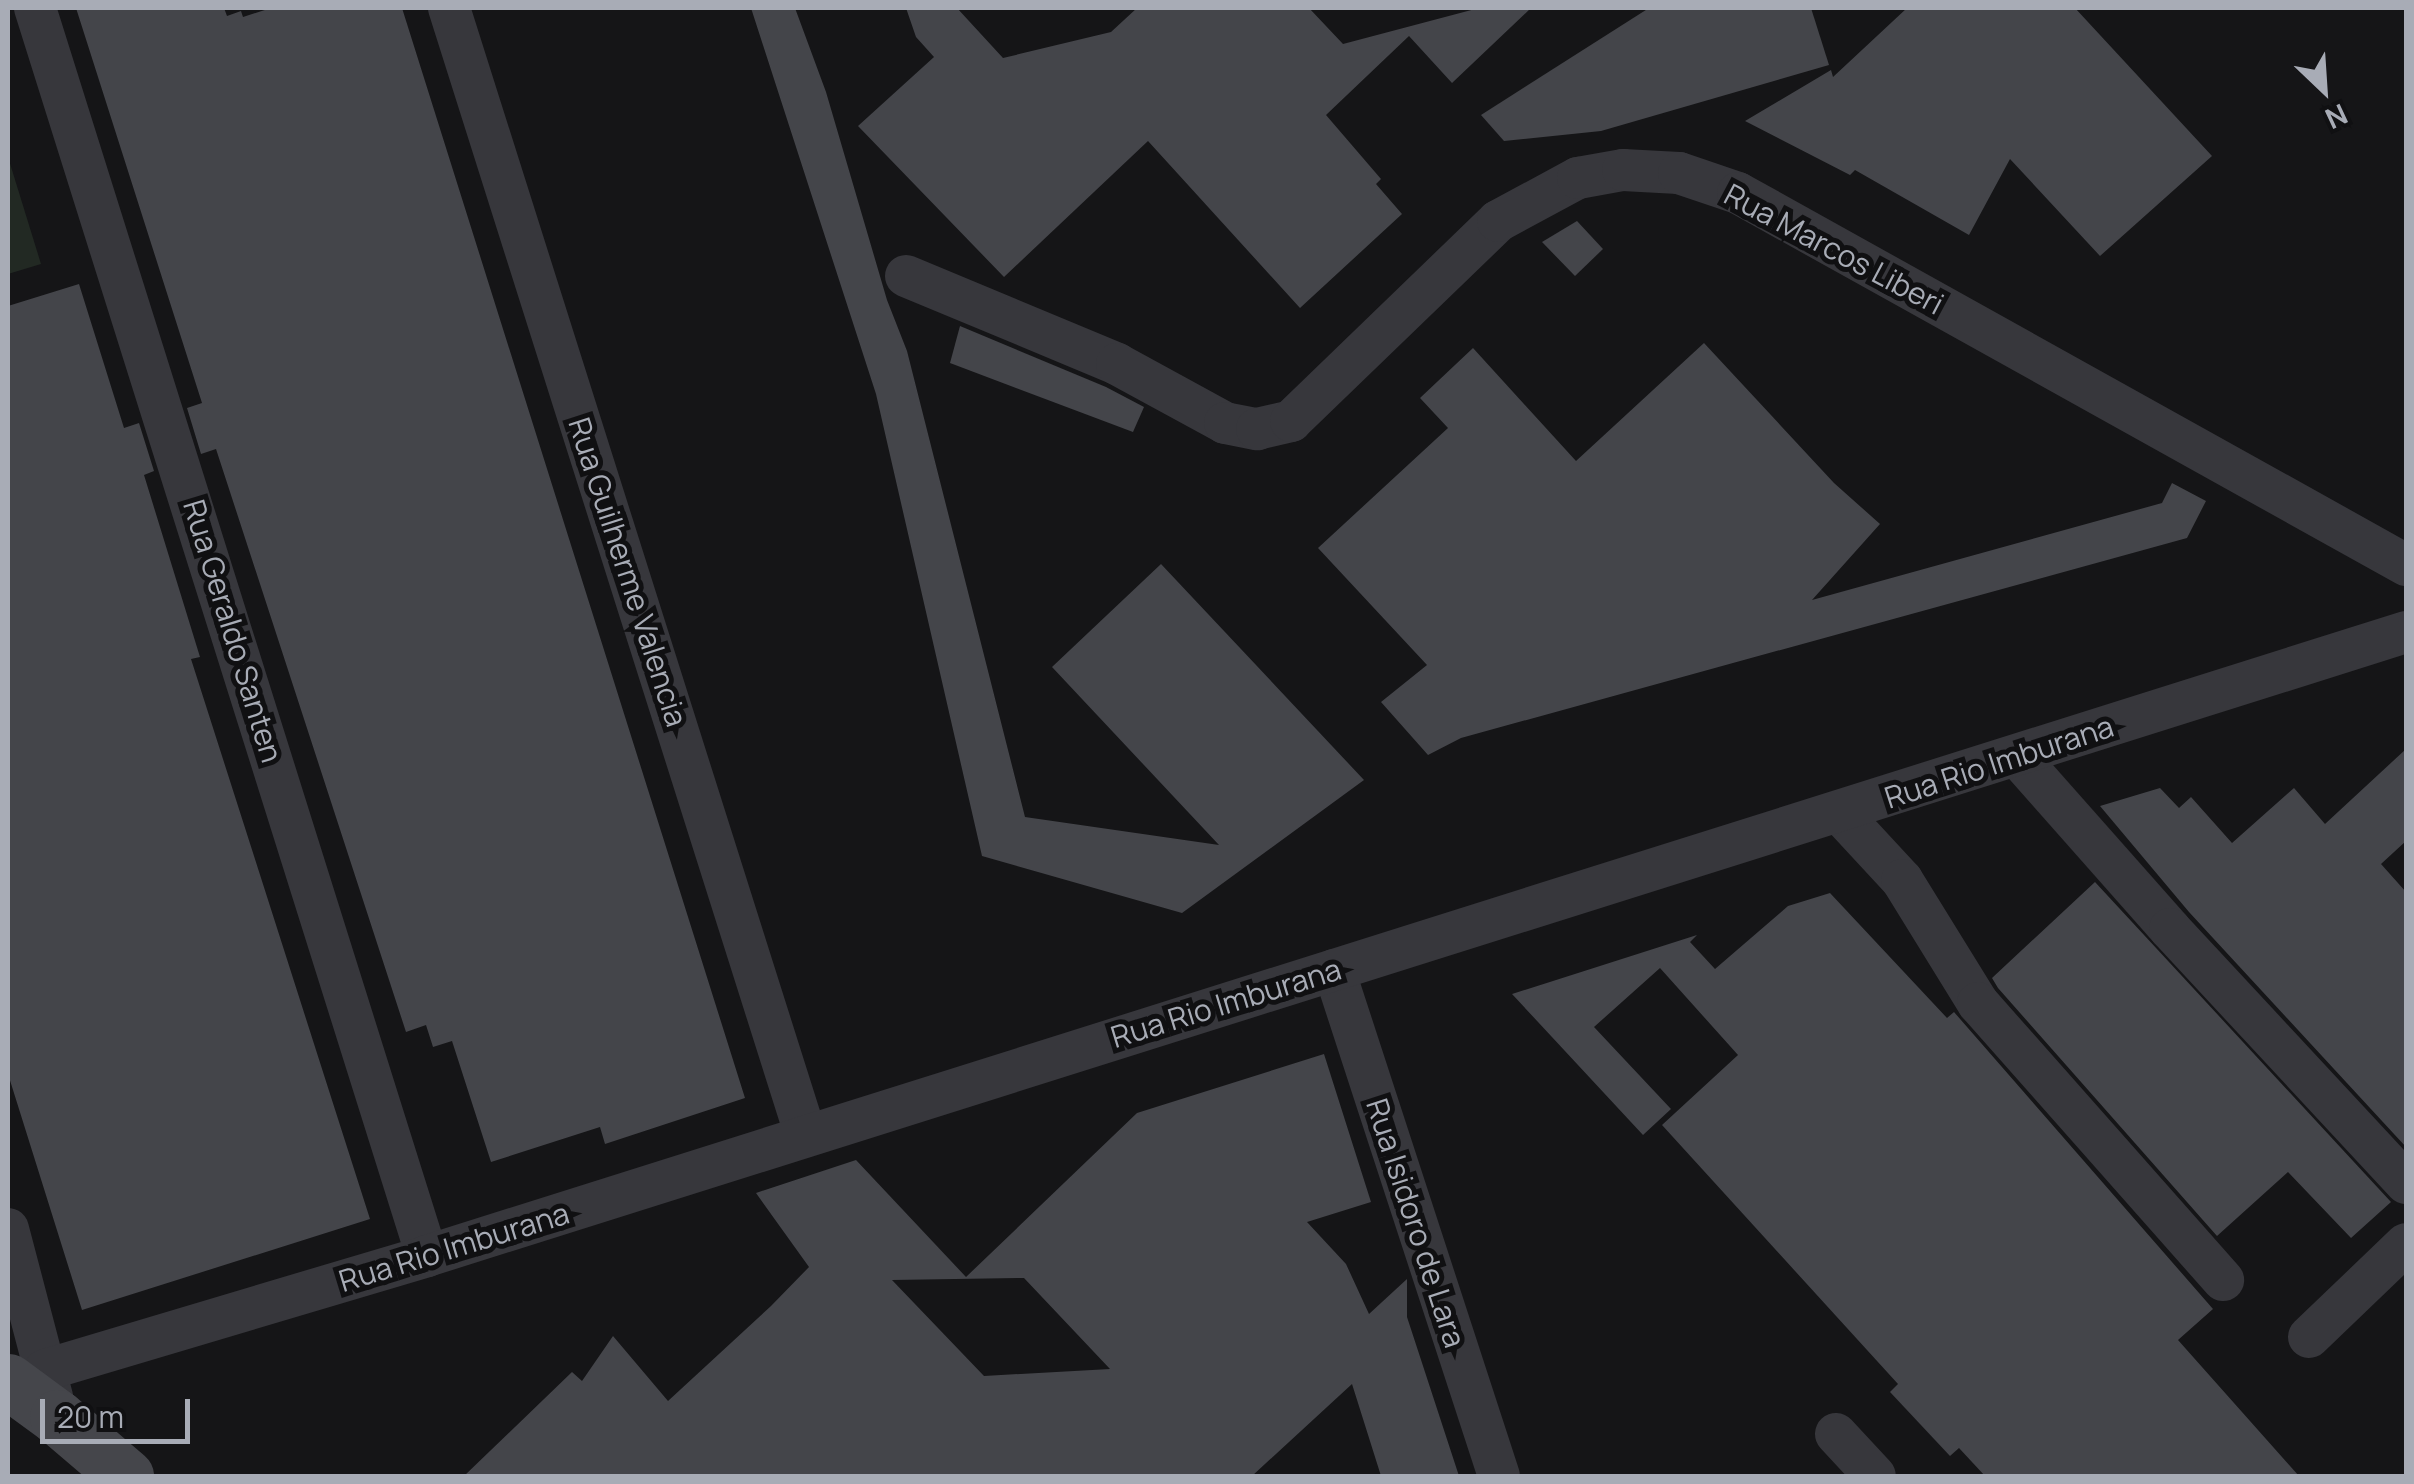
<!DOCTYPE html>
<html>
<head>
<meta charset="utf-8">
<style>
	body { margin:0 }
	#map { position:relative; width:2414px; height:1484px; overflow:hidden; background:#151517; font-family:Manrope,sans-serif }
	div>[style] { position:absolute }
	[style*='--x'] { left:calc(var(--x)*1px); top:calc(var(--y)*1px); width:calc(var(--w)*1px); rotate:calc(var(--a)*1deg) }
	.green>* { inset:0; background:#222923 }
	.building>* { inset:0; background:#44454a }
	.street>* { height:42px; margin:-21px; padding:0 21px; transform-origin:21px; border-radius:21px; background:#37373c }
	.secondary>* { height:55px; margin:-27.5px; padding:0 27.5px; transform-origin:27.5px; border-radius:27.5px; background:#45464b }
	span { translate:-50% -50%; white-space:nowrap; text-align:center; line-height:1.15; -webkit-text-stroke:10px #101012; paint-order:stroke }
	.street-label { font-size:30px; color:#a8acb6 }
	.frame { position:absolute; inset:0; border:10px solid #a8acb6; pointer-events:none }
	.north { position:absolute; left:2274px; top:40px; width:100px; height:100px; -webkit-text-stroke:8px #101012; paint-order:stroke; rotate:155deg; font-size:28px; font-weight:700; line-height:40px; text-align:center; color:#a8acb6 }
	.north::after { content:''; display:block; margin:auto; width:35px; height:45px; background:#a8acb6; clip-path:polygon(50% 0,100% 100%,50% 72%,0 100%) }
	.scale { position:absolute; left:40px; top:1399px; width:150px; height:45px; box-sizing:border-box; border:5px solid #a8acb6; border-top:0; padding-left:12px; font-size:30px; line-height:35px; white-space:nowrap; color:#a8acb6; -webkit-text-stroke:8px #101012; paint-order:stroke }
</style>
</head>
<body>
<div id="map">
	<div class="green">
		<div style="clip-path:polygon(8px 157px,41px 264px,8px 274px)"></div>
	</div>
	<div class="building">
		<div style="clip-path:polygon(76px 8px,224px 8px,227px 16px,241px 11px,243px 17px,271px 8px,402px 8px,745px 1098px,605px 1144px,600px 1127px,491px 1162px,452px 1041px,433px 1047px,426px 1025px,406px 1032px,216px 449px,201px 454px,187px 408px,202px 403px)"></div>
		<div style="clip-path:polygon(751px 8px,795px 8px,826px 92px,887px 300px,907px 351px,1025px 817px,1219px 845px,1052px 667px,1161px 564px,1364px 780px,1182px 913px,982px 856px,876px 394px)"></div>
		<div style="clip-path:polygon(906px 8px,957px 8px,1003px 58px,1111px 32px,1137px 8px,1309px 8px,1343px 44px,1479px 8px,1531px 8px,1452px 83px,1409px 36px,1326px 115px,1381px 179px,1376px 184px,1402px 214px,1300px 308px,1148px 141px,1004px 277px,858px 126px,934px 57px,916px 37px)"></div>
		<div style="clip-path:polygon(1649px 8px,1811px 8px,1829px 65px,1601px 131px,1504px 141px,1481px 115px)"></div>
		<div style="clip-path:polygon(1907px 8px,2075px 8px,2212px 156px,2100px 256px,2010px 159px,1969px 235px,1855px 170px,1850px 175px,1745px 121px,1831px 70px,1833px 77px)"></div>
		<div style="clip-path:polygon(1577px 221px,1603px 249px,1575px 276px,1542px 242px)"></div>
		<div style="clip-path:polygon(79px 284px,124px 428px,139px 423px,154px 471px,144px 475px,200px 657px,191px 659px,370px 1219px,82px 1310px,8px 1074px,8px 306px)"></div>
		<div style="clip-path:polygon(960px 326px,1106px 387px,1144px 407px,1133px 432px,950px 363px)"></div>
		<div style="clip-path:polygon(1704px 343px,1834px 483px,1880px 524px,1812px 600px,2162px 503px,2172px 483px,2206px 501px,2187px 538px,1461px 738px,1428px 755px,1381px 702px,1427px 665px,1318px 548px,1448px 428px,1420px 398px,1473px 348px,1576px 461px)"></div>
		<div style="clip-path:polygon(2406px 749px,2406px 841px,2381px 864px,2406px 892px,2406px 1147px,2189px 912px,2100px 806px,2160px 788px,2179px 808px,2191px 797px,2232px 843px,2294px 788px,2325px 824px)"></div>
		<div style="clip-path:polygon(2095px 882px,2391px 1202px,2351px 1238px,2288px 1172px,2217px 1236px,1998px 988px,1992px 978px)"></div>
		<div style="clip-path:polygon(1830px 893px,1947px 1018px,1954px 1012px,2213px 1309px,2178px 1340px,2299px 1476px,1985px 1476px,1959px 1448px,1950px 1456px,1890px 1392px,1898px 1384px,1662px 1125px,1738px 1055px,1660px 968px,1594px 1027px,1671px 1109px,1643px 1135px,1512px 994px,1697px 935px,1690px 942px,1715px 969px,1788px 906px)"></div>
		<div style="clip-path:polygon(evenodd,1324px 1054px,1371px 1202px,1307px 1222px,1346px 1264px,1369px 1314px,1407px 1279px,1407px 1317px,1459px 1476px,1381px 1476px,1352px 1384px,1252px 1476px,464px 1476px,572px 1372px,582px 1381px,613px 1336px,668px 1401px,771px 1306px,809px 1267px,756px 1193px,856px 1160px,966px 1277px,1137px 1113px,1324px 1054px,1024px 1278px,1110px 1369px,984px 1376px,892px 1280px,1024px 1278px)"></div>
	</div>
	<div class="street">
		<div style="--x:35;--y:8;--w:1308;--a:72.56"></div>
		<div style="--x:449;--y:8;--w:1183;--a:72.44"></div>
		<div style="--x:906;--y:276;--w:229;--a:22.6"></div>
		<div style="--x:1117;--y:364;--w:123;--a:28.6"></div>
		<div style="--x:1225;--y:423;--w:33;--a:11"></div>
		<div style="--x:1257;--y:429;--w:35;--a:-13"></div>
		<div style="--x:1291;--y:421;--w:288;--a:-44"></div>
		<div style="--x:1498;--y:221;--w:91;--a:-28.3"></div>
		<div style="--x:1578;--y:178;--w:46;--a:-10.1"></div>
		<div style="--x:1623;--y:170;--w:56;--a:3.1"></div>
		<div style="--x:1679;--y:173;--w:62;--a:18.7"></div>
		<div style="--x:1738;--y:193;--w:765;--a:29.11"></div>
		<div style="--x:2017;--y:756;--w:231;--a:48.5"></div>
		<div style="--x:2170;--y:929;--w:347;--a:47.1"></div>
		<div style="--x:1839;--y:812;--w:93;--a:47.2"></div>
		<div style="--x:1902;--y:880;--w:145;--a:58.3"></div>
		<div style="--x:1978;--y:1003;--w:370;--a:48.5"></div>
		<div style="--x:1334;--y:970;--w:532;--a:71.94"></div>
		<div style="--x:8;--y:1229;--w:174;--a:75.3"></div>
		<div style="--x:2309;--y:1337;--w:134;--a:-43.8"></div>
		<div style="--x:45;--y:1370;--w:399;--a:-16.6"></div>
		<div style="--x:427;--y:1256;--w:2075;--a:-17.5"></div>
		<div style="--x:1836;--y:1434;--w:57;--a:47.1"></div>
	</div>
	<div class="secondary">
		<div style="--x:8;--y:1381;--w:61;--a:36.3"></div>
		<div style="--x:57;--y:1417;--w:91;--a:40.5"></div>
	</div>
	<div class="street-label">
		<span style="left:1834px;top:249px;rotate:28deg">Rua Marcos Liberi</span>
		<span style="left:628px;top:572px;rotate:72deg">Rua Guilherme Valencia</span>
		<span style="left:233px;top:631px;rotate:73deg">Rua Geraldo Santen</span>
		<span style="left:1999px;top:762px;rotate:-18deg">Rua Rio Imburana</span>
		<span style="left:1226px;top:1003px;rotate:-17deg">Rua Rio Imburana</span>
		<span style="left:1416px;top:1223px;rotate:72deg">Rua Isidoro de Lara</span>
		<span style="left:454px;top:1247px;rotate:-17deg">Rua Rio Imburana</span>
	</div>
	<div class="frame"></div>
	<div class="north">N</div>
	<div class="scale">20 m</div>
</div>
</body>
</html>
